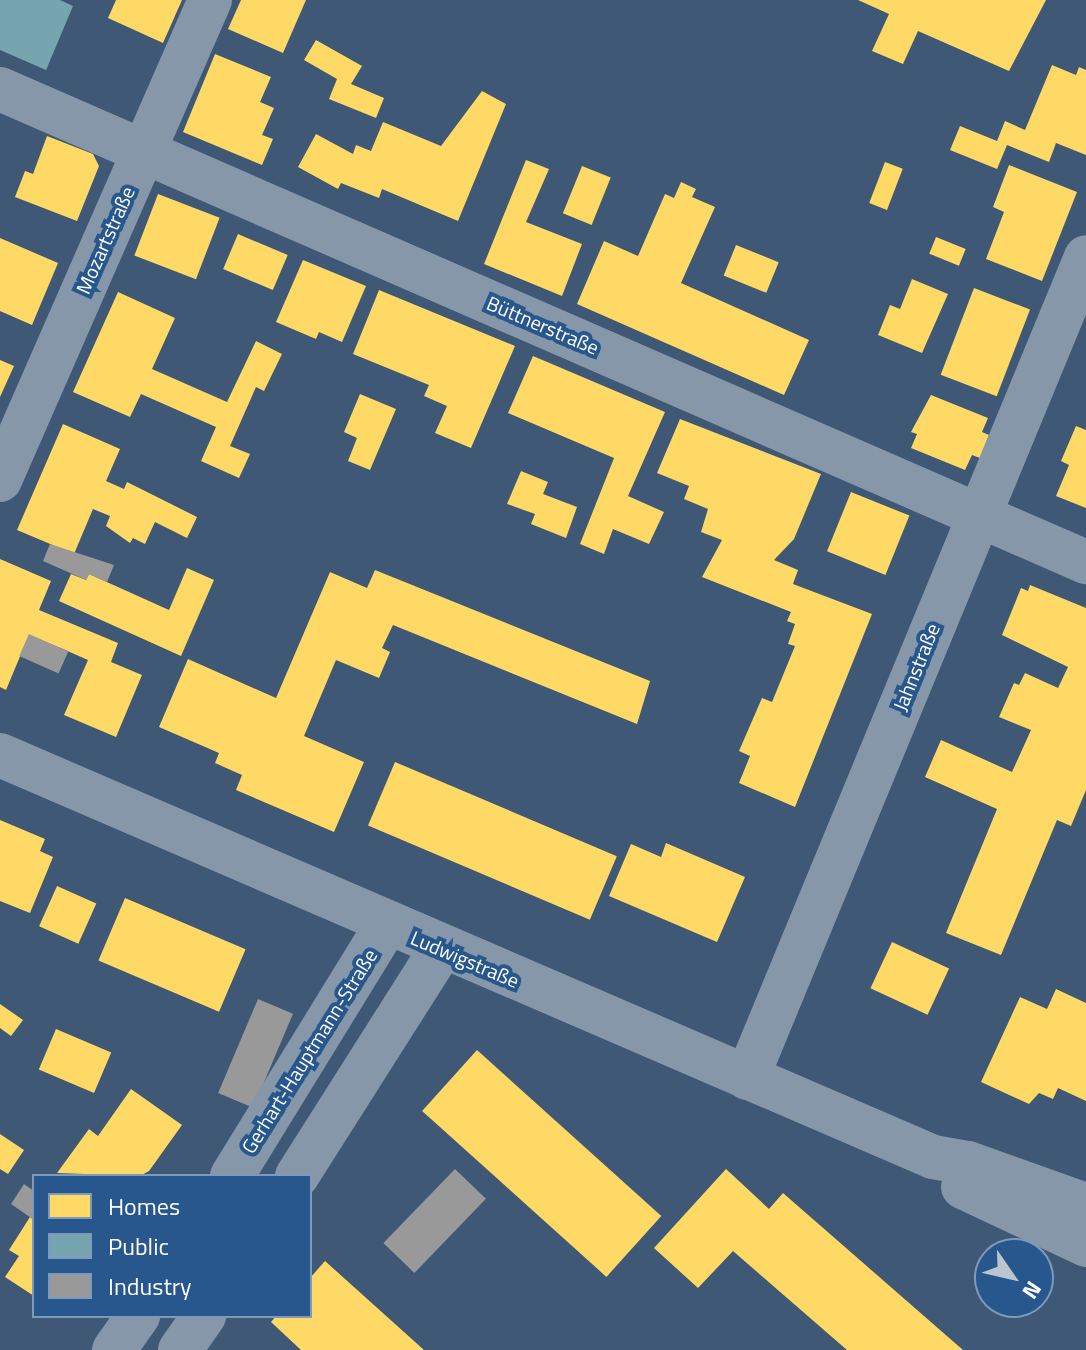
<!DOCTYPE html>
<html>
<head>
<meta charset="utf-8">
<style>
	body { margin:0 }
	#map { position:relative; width:1086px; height:1350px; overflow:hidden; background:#3e5875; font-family:"Titillium Web",sans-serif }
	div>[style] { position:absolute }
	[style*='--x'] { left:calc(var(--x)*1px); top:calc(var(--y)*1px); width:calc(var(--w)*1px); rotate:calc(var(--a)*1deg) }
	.homes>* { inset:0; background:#ffd966; transform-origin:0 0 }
	.public>* { inset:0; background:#76a5af }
	.industry>* { inset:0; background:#999; transform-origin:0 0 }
	.minor>* { height:44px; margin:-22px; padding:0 22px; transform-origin:22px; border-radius:22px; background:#8597a9 }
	span { translate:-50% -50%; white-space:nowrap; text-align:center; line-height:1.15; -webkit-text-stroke:8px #27578c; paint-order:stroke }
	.street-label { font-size:20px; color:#fff }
	.legend { position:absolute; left:32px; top:1174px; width:280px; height:144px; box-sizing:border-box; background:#27578c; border:2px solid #7d9aba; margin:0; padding:10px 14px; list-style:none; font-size:24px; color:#fff }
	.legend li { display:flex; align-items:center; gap:16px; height:40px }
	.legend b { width:40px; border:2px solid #7d9aba }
	.north { position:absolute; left:974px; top:1238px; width:80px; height:80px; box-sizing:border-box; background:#27578c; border:2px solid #7d9aba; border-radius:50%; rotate:124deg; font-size:22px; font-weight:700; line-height:32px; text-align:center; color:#fff }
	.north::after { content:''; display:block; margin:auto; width:28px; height:36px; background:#bbc5cf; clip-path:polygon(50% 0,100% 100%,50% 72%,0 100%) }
</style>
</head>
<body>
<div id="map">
	<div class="homes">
		<div style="clip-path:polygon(116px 0,182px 0,163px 43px,108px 18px)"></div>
		<div style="clip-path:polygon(241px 0,306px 0,283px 53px,228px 29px)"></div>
		<div style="clip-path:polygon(858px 0,1046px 0,1009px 71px,918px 31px,903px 64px,872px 51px,889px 14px)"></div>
		<div style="clip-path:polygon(316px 40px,362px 66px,351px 84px,384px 98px,376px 118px,329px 99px,337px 79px,304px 60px)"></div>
		<div style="clip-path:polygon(215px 54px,271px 77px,260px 102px,274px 108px,262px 135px,273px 139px,262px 165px,183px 132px)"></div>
		<div style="clip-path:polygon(1052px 65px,1076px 75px,1079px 67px,1086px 70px,1086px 155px,1056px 143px,1049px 162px,1007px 145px,997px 169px,950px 150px,960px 126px,997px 141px,1005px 121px,1025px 130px)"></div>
		<div style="clip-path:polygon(482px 91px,506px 104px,458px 221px,382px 189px,379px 198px,341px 183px,338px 189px,298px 167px,316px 134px,353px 154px,356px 145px,371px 151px,383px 122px,441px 146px)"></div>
		<div style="clip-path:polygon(47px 136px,93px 154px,99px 166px,77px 221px,15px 197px,25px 171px,33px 174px)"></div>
		<div style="clip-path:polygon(526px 160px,549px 169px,526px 222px,582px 244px,562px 296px,484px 264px)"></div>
		<div style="left:885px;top:162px;width:19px;height:44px;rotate:21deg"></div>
		<div style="clip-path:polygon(1009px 165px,1077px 192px,1042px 281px,986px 259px,1004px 212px,993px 207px)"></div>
		<div style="left:582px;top:166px;width:31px;height:51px;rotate:22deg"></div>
		<div style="clip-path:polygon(681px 182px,696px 189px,692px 197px,715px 207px,681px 283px,809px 340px,784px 395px,577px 304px,604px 241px,638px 256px,665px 194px,674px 198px)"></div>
		<div style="left:158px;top:194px;width:66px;height:66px;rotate:21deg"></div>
		<div style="left:238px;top:234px;width:54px;height:38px;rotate:23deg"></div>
		<div style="left:936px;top:237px;width:32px;height:18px;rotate:22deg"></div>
		<div style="clip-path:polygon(0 238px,58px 263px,32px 325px,0 311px)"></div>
		<div style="left:736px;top:245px;width:46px;height:33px;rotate:22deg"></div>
		<div style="clip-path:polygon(303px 260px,366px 286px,342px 342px,319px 332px,316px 339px,276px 322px)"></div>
		<div style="clip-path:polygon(912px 279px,948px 294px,922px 353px,878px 335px,890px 305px,900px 309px)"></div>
		<div style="left:974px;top:288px;width:60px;height:93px;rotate:21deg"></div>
		<div style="clip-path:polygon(379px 290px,515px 346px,471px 448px,435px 433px,447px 406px,424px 396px,429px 385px,353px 354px)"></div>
		<div style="clip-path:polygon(118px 292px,175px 318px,152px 369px,227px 402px,256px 341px,282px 354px,264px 391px,256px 387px,230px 446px,250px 454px,239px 478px,201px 461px,216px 427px,141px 394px,130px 417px,73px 392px)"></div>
		<div style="clip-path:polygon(533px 356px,665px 412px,628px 496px,664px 512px,649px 544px,613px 529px,604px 554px,580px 544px,614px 458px,508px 413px)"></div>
		<div style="clip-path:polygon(0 360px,14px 366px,0 397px)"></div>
		<div style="clip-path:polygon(360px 394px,396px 409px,370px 470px,348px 461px,357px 438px,344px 432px)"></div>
		<div style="clip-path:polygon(931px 395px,988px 418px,982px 432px,989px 435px,980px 458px,972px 455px,965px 470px,911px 448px,917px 434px,911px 432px)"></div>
		<div style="clip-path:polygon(680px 419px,821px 474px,794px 539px,774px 560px,798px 570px,793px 584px,872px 614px,795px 807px,739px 783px,750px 756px,739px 751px,762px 698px,772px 702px,795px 646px,788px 644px,795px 624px,787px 621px,791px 612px,702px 577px,722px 540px,701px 532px,708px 509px,684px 499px,689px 486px,657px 473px)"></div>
		<div style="clip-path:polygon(63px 424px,120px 449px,106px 481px,124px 489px,127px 482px,197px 517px,187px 538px,155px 522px,145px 544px,133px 538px,130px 543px,106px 526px,110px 516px,93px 509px,74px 554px,17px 530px)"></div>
		<div style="clip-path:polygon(1076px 426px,1086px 430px,1086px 508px,1056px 496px,1069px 465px,1061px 461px)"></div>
		<div style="clip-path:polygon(521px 471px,548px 482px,543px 494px,577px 507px,566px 538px,531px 524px,535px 514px,507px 504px)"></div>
		<div style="left:851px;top:492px;width:63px;height:64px;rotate:22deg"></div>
		<div style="clip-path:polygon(0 559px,51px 581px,39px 610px,118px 643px,111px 662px,142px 675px,116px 737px,64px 715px,88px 660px,63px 649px,29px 635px,6px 690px,0 687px)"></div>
		<div style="clip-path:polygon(187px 568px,214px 580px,181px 656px,59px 601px,71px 574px,86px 580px,89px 574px,169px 610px)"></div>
		<div style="clip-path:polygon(375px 570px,650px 681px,637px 724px,393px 625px,382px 648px,390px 652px,379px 678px,336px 660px,304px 736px,364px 762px,334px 832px,236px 790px,242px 775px,215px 763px,219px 753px,159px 727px,188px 659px,276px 698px,330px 572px,367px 588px)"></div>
		<div style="clip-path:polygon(1030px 585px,1086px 608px,1086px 790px,1071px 826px,1057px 820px,1001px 955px,946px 933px,997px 809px,925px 777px,941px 740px,1012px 772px,1031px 730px,999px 717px,1014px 683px,1019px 685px,1025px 673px,1058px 688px,1068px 667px,1002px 635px,1021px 588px,1028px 591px)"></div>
		<div style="left:395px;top:762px;width:241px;height:69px;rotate:23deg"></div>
		<div style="clip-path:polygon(0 820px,45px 839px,40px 851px,53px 857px,30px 913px,0 901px)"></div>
		<div style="clip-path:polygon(666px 843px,745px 877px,717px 942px,609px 896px,631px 844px,661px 857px)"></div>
		<div style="left:57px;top:886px;width:43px;height:44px;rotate:24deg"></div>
		<div style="left:125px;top:898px;width:131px;height:68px;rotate:23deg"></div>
		<div style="left:892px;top:942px;width:63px;height:51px;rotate:25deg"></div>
		<div style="clip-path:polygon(1056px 989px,1086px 1003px,1086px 1101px,1058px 1088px,1053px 1099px,1039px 1093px,1029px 1104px,981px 1082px,1020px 997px,1047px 1009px)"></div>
		<div style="clip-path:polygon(0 1004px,23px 1020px,11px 1036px,0 1028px)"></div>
		<div style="left:56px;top:1029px;width:60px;height:44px;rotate:23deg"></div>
		<div style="left:477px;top:1050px;width:248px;height:82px;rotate:42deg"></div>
		<div style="clip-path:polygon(131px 1089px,182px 1125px,149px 1171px,140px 1176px,57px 1173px,89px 1129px,98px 1136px)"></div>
		<div style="clip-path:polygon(0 1134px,24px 1150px,8px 1174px,0 1169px)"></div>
		<div style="clip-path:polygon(726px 1169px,769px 1209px,783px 1193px,963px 1350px,847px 1350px,733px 1251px,698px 1288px,654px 1248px)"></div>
		<div style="clip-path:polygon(30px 1217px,34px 1220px,34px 1296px,5px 1277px,19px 1256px,9px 1250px)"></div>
		<div style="clip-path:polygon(325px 1261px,414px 1341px,424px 1350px,301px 1350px,271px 1322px,276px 1316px,310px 1316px,310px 1278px)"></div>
	</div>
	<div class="public">
		<div style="clip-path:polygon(0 0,60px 0,73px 6px,46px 70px,0 50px)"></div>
	</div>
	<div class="industry">
		<div style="clip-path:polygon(50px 544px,114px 565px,107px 582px,89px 574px,86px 580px,43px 561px)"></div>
		<div style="left:29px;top:634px;width:43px;height:24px;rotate:24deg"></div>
		<div style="left:258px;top:999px;width:38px;height:102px;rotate:23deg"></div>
		<div style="left:455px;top:1169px;width:43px;height:103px;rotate:44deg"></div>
		<div style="clip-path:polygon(24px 1184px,34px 1191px,34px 1220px,11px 1204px)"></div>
	</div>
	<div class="minor">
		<div style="--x:0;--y:89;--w:1185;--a:23.54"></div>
		<div style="--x:0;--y:480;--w:524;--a:-66.37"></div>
		<div style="--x:0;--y:755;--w:1016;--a:23.31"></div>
		<div style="--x:933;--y:1157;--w:36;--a:10"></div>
		<div style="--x:968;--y:1163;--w:125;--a:19.6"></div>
		<div style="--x:747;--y:1078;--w:888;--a:-67.56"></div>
		<div style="--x:232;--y:1176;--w:294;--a:-58.4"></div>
		<div style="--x:297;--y:1176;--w:269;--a:-57.6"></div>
		<div style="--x:963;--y:1187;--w:136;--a:25.2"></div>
		<div style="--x:114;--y:1350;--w:42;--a:-54.8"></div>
		<div style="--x:180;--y:1350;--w:42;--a:-54.8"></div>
	</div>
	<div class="street-label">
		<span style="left:105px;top:240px;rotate:-66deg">Mozartstraße</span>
		<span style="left:543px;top:325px;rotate:23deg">Büttnerstraße</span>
		<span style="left:916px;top:667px;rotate:-68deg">Jahnstraße</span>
		<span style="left:465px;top:959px;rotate:23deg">Ludwigstraße</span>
		<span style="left:309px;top:1051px;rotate:-58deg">Gerhart-Hauptmann-Straße</span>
	</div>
	<ul class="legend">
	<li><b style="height:22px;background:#ffd966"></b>Homes</li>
	<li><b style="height:22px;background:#76a5af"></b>Public</li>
	<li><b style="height:22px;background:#999"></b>Industry</li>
	</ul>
	<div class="north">N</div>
</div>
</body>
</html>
